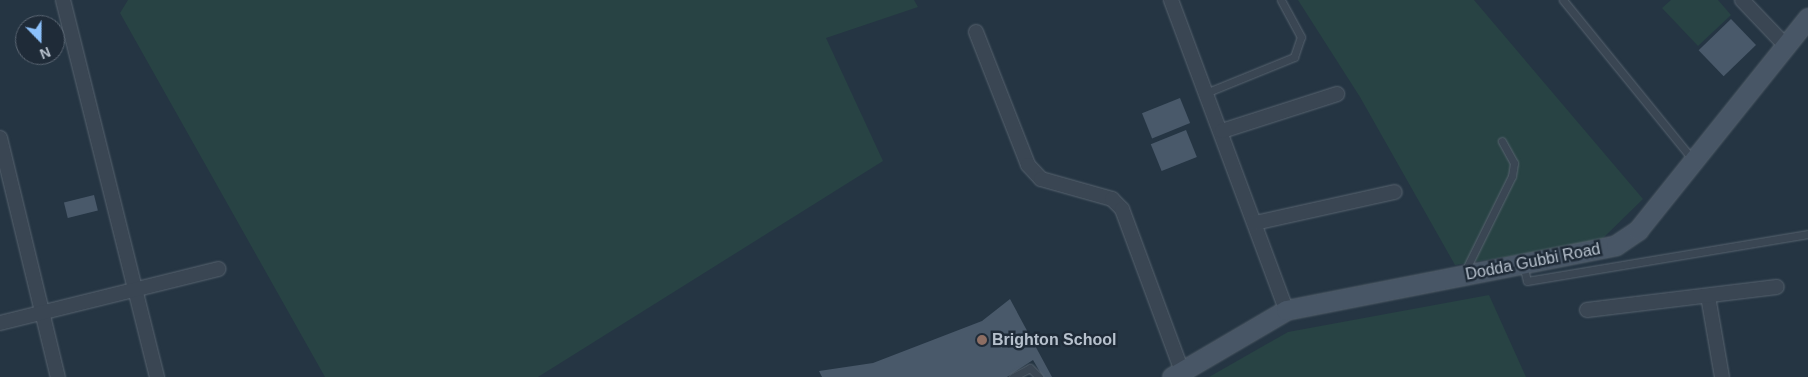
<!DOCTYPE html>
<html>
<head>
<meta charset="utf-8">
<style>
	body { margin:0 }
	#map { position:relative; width:1808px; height:377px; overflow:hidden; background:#253543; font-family:Helvetica,sans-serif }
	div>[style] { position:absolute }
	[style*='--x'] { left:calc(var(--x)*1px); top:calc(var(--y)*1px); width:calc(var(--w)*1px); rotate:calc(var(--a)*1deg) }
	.green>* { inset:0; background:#284344 }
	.building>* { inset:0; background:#49596a; transform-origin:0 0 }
	.roads { filter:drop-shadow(0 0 1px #586470) drop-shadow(0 0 1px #586470) }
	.lane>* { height:7px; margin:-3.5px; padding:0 3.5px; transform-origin:3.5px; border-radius:3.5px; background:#3a4653 }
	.street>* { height:14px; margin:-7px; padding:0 7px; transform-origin:7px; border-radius:7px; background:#3a4653 }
	.secondary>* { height:19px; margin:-9.5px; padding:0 9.5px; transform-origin:9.5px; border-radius:9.5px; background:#485666 }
	.dots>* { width:14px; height:14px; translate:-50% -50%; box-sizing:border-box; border:2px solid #1f2b38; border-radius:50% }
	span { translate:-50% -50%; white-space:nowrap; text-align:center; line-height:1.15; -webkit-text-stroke:5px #1f2b38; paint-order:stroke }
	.street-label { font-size:16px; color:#b7c1cd }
	.poi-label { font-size:16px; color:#b7c1cd; font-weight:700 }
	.left { translate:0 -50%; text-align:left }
	.north { position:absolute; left:15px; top:15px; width:50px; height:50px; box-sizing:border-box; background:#1f2b38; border:1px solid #5c6774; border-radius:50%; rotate:158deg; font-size:14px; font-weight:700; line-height:20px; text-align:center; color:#b7c1cd }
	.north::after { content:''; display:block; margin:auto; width:18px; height:22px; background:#8cc1fc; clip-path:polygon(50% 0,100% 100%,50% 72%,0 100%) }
</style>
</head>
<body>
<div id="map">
	<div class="green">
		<div style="clip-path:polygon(128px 0,914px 0,918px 7px,826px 38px,883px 161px,538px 377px,325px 377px,120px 13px)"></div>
		<div style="clip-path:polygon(1298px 0,1474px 0,1643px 199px,1599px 242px,1455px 265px,1360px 97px)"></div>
		<div style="clip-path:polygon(1671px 0,1718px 0,1731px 15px,1698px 46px,1662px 8px)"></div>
		<div style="clip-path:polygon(1489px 295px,1526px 377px,1209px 377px,1288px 332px)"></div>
	</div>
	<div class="building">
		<div style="left:1731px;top:19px;width:36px;height:45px;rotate:46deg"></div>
		<div style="left:1180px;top:98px;width:27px;height:41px;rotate:68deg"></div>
		<div style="left:1186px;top:130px;width:29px;height:38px;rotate:68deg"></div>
		<div style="left:94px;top:195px;width:16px;height:31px;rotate:76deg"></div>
		<div style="clip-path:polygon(1010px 299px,1052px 377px,1043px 377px,1033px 360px,1007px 377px,822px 377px,819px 371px,873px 363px,982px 321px)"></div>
	</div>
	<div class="roads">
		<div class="lane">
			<div style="--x:1563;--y:0;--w:205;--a:50.9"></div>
			<div style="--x:1208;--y:92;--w:93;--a:-22.1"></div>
			<div style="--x:1294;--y:57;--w:21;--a:-71"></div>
			<div style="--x:1301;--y:37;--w:42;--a:-118.4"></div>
			<div style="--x:1523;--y:264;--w:17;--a:77"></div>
			<div style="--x:1527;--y:281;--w:285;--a:-9.5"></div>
			<div style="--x:1465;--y:271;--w:106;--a:-63.7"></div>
			<div style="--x:1512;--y:176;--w:13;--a:-81"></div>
			<div style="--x:1514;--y:163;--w:25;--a:-119"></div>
			<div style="--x:1013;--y:377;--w:19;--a:-28"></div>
			<div style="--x:1030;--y:368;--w:13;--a:45"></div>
		</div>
		<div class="street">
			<div style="--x:63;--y:0;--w:389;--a:76"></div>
			<div style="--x:1171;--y:0;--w:331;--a:69.6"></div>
			<div style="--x:1742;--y:0;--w:64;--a:46.3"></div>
			<div style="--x:976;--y:32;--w:143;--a:68.6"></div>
			<div style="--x:1028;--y:165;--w:19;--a:47"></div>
			<div style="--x:1041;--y:179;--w:74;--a:15.7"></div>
			<div style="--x:1112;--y:199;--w:14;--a:45"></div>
			<div style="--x:1122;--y:209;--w:173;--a:69.7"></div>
			<div style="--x:1222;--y:131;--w:121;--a:-17.8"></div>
			<div style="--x:0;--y:138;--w:246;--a:76.4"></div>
			<div style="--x:1255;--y:223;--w:143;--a:-12.5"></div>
			<div style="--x:1708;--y:296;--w:82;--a:80.2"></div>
			<div style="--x:1587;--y:310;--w:191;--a:-6.9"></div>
			<div style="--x:0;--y:323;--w:225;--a:-13.9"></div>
		</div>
		<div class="secondary">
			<div style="--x:1172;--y:377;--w:132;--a:-30.4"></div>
			<div style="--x:1286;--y:310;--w:336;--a:-11.1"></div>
			<div style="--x:1616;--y:245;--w:27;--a:-34"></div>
			<div style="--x:1638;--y:230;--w:272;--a:-51.3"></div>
		</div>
	</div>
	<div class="dots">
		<div style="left:982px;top:340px;background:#8d6e63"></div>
	</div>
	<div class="street-label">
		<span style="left:1533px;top:262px;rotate:-11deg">Dodda Gubbi Road</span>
	</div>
	<div class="poi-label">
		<span class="left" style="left:992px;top:340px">Brighton School</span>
	</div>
	<div class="north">N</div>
</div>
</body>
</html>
